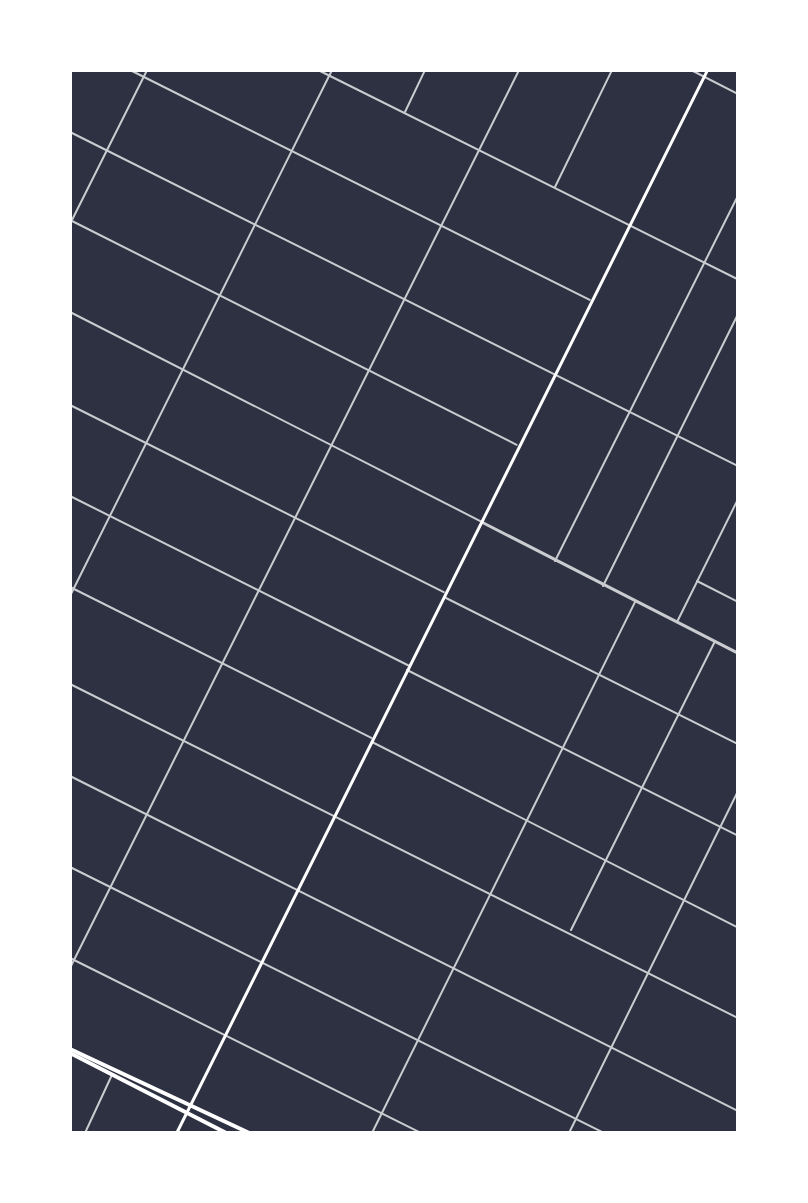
<!DOCTYPE html>
<html>
<head>
<meta charset="utf-8">
<style>
	body { margin:0 }
	#map { position:relative; width:808px; height:1203px; overflow:hidden; background:#2d3142; font-family:"DejaVu Sans",sans-serif }
	div>[style] { position:absolute }
	[style*='--x'] { left:calc(var(--x)*1px); top:calc(var(--y)*1px); width:calc(var(--w)*1px); rotate:calc(var(--a)*1deg) }
	.minor>* { height:2px; margin:-1px; padding:0 1px; transform-origin:1px; border-radius:1px; background:#caccd0 }
	.tertiary>* { height:3px; margin:-1.5px; padding:0 1.5px; transform-origin:1.5px; border-radius:1.5px; background:#caccd0 }
	.secondary>* { height:3px; margin:-1.5px; padding:0 1.5px; transform-origin:1.5px; border-radius:1.5px; background:#fff }
	.primary>* { height:4px; margin:-2px; padding:0 2px; transform-origin:2px; border-radius:2px; background:#fff }
	span { translate:-50% -50%; white-space:nowrap; text-align:center; line-height:1.15; -webkit-text-stroke:6px #fff; paint-order:stroke }
	.frame { position:absolute; inset:0; border:72px solid #fff; pointer-events:none }
</style>
</head>
<body>
<div id="map">
	<div class="minor">
		<div style="--x:130;--y:70;--w:514;--a:26.57"></div>
		<div style="--x:318;--y:70;--w:469;--a:26.5"></div>
		<div style="--x:691;--y:70;--w:53;--a:27.1"></div>
		<div style="--x:405;--y:112;--w:47;--a:-64.5"></div>
		<div style="--x:70;--y:132;--w:747;--a:26.57"></div>
		<div style="--x:555;--y:187;--w:130;--a:-64"></div>
		<div style="--x:70;--y:220;--w:500;--a:26.72"></div>
		<div style="--x:70;--y:224;--w:172;--a:-63.4"></div>
		<div style="--x:70;--y:312;--w:461;--a:27"></div>
		<div style="--x:70;--y:405;--w:418;--a:26.6"></div>
		<div style="--x:70;--y:496;--w:378;--a:26.6"></div>
		<div style="--x:555;--y:561;--w:408;--a:-63.4"></div>
		<div style="--x:697;--y:581;--w:46;--a:27.1"></div>
		<div style="--x:603;--y:586;--w:304;--a:-63.6"></div>
		<div style="--x:70;--y:587;--w:337;--a:26.6"></div>
		<div style="--x:70;--y:596;--w:588;--a:-63.52"></div>
		<div style="--x:446;--y:598;--w:326;--a:26.6"></div>
		<div style="--x:678;--y:620;--w:135;--a:-63.6"></div>
		<div style="--x:407;--y:670;--w:370;--a:26.6"></div>
		<div style="--x:70;--y:684;--w:747;--a:26.57"></div>
		<div style="--x:372;--y:742;--w:411;--a:26.9"></div>
		<div style="--x:70;--y:776;--w:747;--a:26.63"></div>
		<div style="--x:70;--y:867;--w:597;--a:26.48"></div>
		<div style="--x:571;--y:930;--w:321;--a:-63.5"></div>
		<div style="--x:70;--y:958;--w:392;--a:26.5"></div>
		<div style="--x:70;--y:968;--w:1004;--a:-63.43"></div>
		<div style="--x:85;--y:1133;--w:62;--a:-65.1"></div>
		<div style="--x:372;--y:1133;--w:593;--a:-63.65"></div>
		<div style="--x:569;--y:1133;--w:381;--a:-63.7"></div>
	</div>
	<div class="tertiary">
		<div style="--x:482;--y:522;--w:288;--a:27.1"></div>
	</div>
	<div class="secondary">
		<div style="--x:176;--y:1133;--w:1188;--a:-63.46"></div>
	</div>
	<div class="primary">
		<div style="--x:70;--y:1049;--w:198;--a:25.1"></div>
		<div style="--x:70;--y:1053;--w:175;--a:27.1"></div>
	</div>
	<div class="frame"></div>
</div>
</body>
</html>
